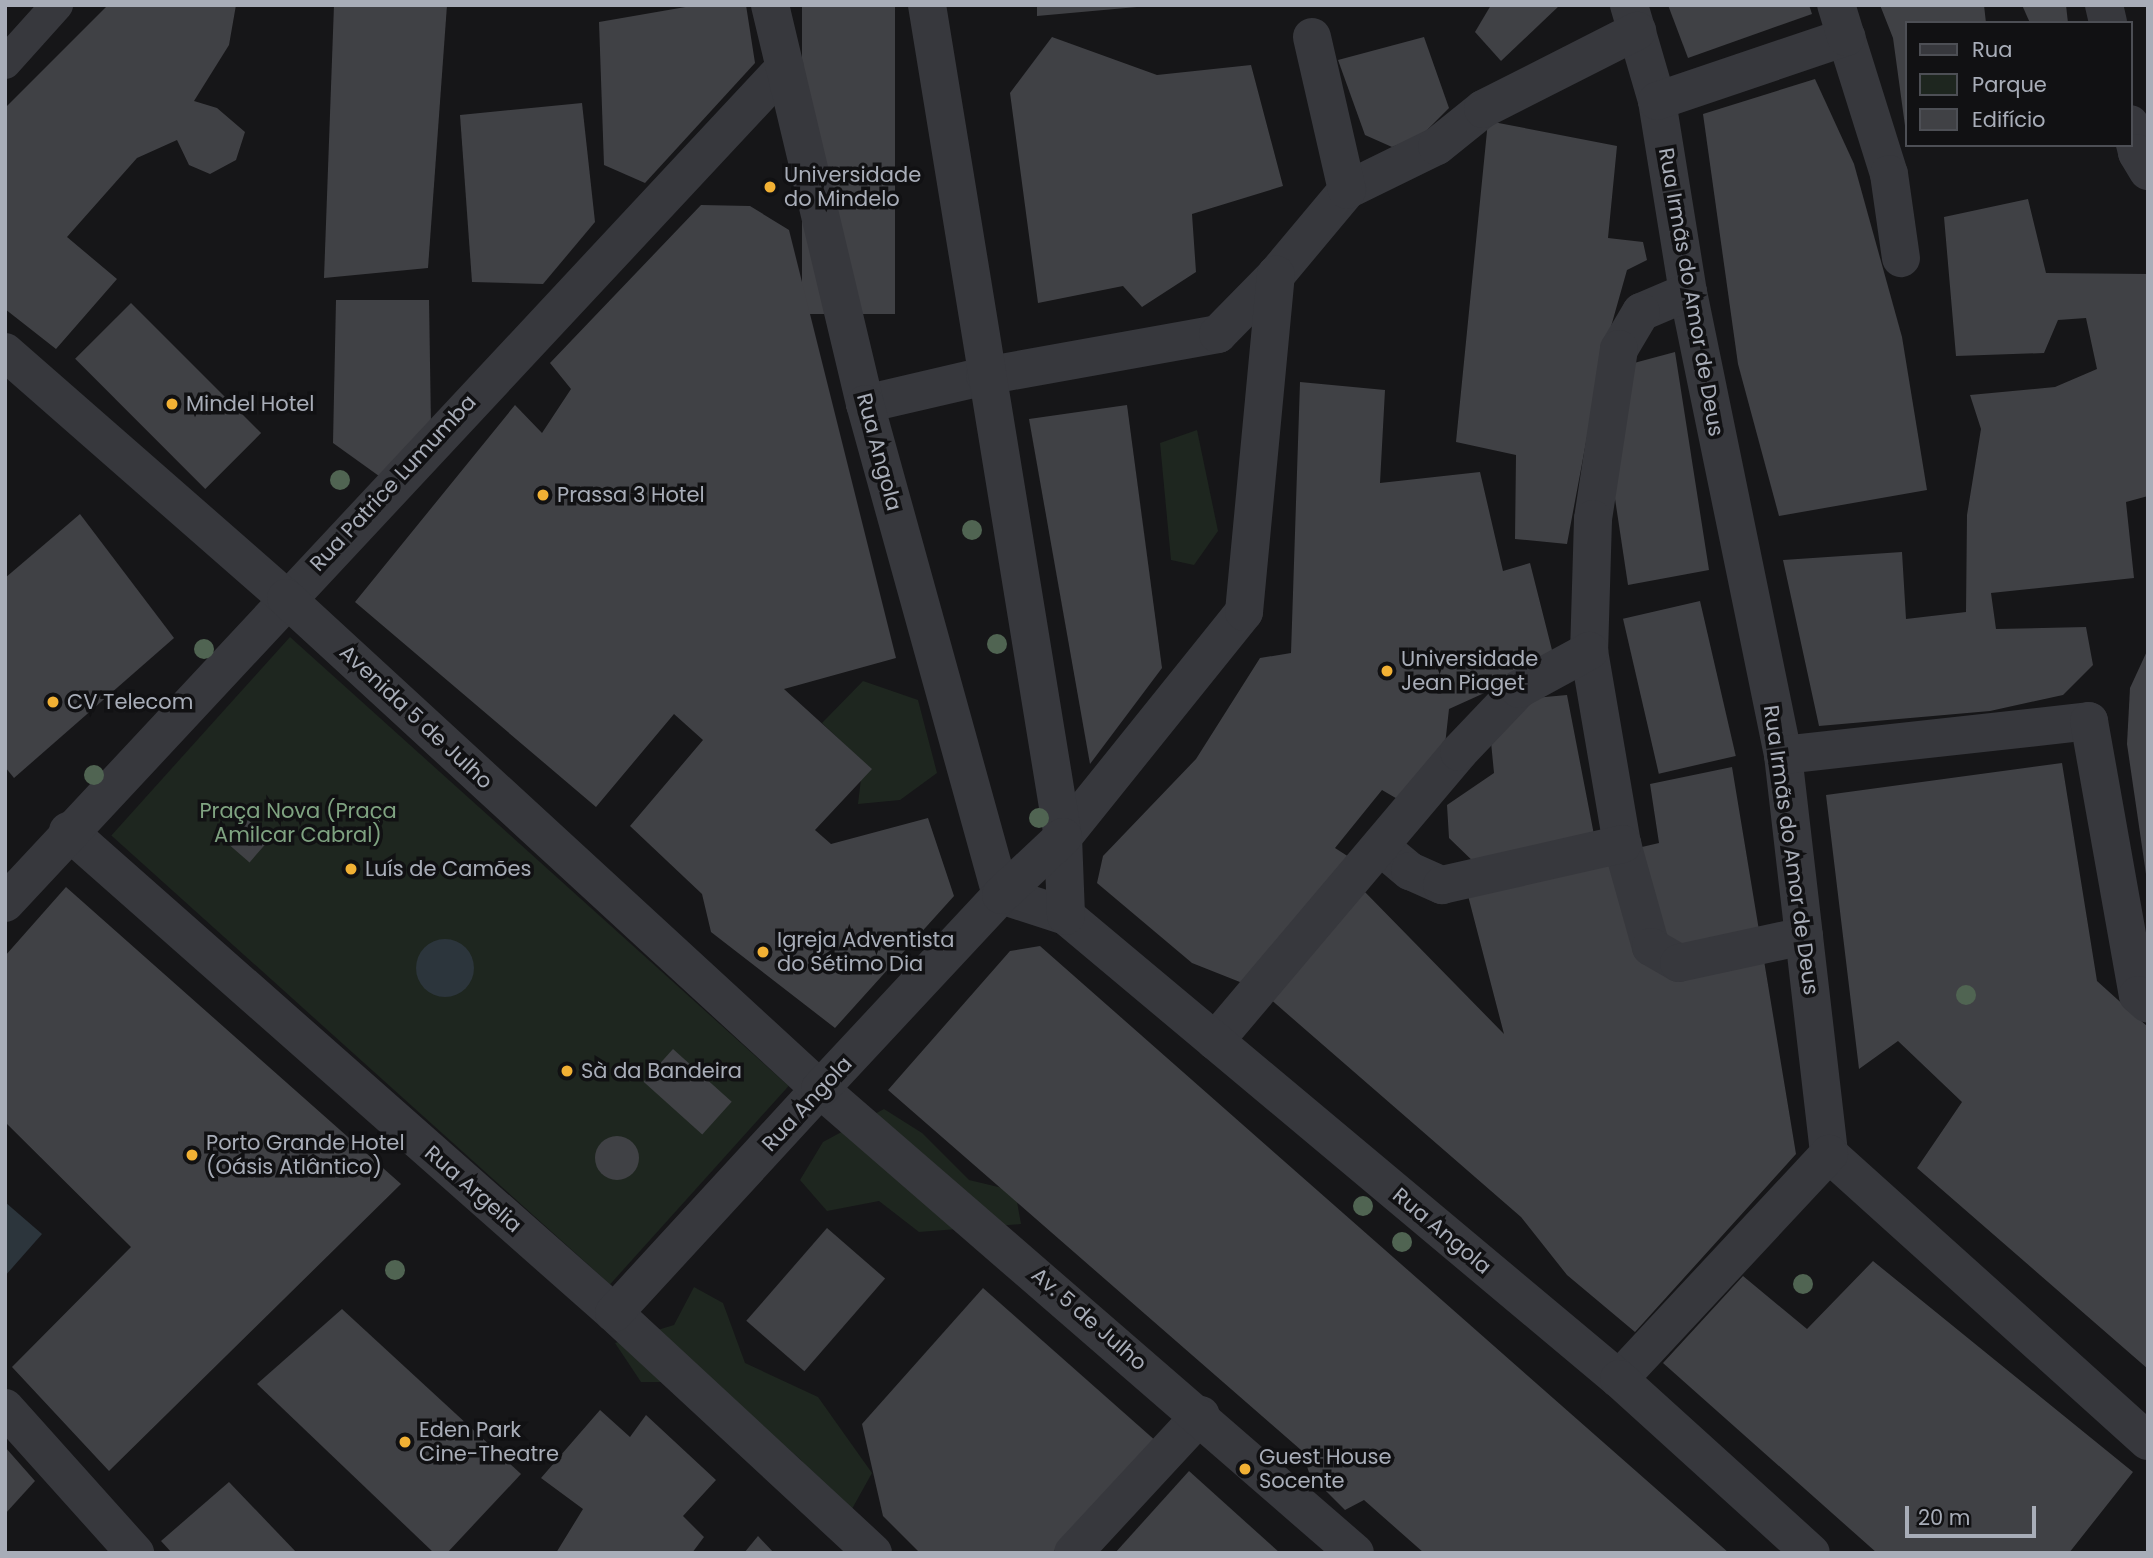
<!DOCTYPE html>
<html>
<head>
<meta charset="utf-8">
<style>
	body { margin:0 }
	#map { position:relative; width:2153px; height:1558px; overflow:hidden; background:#161618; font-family:Poppins,sans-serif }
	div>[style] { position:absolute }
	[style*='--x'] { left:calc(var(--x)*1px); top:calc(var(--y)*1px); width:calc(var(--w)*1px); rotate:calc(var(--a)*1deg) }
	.green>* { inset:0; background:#1e261f; transform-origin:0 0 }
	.water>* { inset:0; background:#2c353c }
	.round { border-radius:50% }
	.building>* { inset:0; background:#404145; transform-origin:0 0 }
	.pedestrian>* { height:32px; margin:-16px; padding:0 16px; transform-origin:16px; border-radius:16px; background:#37383d }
	.minor>* { height:38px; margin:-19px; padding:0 19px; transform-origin:19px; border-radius:19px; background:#37383d }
	.tertiary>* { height:38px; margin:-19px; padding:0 19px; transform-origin:19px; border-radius:19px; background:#37383d }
	.trees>* { width:20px; height:20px; margin:-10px; border-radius:50%; background:#506452 }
	.dots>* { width:19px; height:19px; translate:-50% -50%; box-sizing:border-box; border:4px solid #111113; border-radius:50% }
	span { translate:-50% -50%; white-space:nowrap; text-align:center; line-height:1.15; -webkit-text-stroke:7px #111113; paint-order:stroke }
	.poi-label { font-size:21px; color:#a8adb8 }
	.left { translate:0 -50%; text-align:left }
	.street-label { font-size:21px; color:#a8adb8 }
	.park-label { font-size:21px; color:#7fa381 }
	.frame { position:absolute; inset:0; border:7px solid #a8adb8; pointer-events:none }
	.legend { position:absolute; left:1905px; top:21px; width:228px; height:126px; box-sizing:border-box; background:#111113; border:2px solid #4d4f55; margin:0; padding:9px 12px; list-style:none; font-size:21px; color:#a8adb8 }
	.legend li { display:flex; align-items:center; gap:14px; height:35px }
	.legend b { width:35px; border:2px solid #4d4f55 }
	.scale { position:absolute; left:1905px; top:1506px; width:131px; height:32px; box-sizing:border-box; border:4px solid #a8adb8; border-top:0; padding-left:9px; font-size:21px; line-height:24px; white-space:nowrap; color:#a8adb8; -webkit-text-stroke:5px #111113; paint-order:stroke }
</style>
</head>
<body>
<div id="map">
	<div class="green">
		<div style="clip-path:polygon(1197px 430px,1218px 531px,1194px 565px,1171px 560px,1160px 443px)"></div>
		<div style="left:290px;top:637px;width:671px;height:267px;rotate:42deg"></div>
		<div style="clip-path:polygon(863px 681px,918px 700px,937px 773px,900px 800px,858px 804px,863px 762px,822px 723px)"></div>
		<div style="clip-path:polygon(884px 1109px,922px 1133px,969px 1180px,1015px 1191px,1021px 1224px,919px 1232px,879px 1201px,827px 1211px,800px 1180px,823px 1142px)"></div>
		<div style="clip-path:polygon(694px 1287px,723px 1303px,745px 1363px,818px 1397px,872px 1473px,843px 1525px,801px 1460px,712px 1382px,641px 1382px,615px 1343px,674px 1325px)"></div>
	</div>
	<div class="water">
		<div class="round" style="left:416px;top:939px;width:58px;height:58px"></div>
		<div style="clip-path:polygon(5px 1202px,42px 1234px,5px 1276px)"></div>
	</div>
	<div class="building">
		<div style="clip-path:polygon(108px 5px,236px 5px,229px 45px,194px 101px,217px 108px,245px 132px,236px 160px,210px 174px,189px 165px,177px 140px,137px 158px,67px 237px,117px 279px,56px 349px,5px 309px,5px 108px)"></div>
		<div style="clip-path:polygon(334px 5px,447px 5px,428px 268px,324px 278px)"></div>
		<div style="clip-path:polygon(697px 5px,746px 5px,755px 63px,645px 183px,604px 165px,599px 22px)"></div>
		<div style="left:802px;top:5px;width:93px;height:309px"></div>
		<div style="clip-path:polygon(1037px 5px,1137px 5px,1137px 7px,1037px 16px)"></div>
		<div style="clip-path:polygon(1491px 5px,1560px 5px,1501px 61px,1475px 32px)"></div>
		<div style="clip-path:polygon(1668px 5px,1809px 5px,1812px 14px,1688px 58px)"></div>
		<div style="clip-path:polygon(1880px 5px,1984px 5px,1986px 23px,1906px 23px,1906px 133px,1893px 38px)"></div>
		<div style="clip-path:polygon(2022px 5px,2066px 5px,2068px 23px,2030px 23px)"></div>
		<div style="clip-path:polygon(1052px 37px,1157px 75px,1251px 65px,1283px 186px,1192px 214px,1196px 272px,1142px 307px,1123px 286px,1038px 303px,1010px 93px)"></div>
		<div style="clip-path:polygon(1424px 37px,1449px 108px,1421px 136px,1392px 147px,1365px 135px,1338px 60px)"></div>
		<div style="clip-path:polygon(1815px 79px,1854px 164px,1902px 337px,1927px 490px,1779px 516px,1738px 364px,1703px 114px)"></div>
		<div style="clip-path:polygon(582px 103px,595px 222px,543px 284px,472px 282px,460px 115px)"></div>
		<div style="clip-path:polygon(1488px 121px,1617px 146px,1608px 238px,1643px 242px,1647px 260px,1627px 270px,1601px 362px,1567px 544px,1515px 539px,1516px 455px,1456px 442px)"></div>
		<div style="clip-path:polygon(2028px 199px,2046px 273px,2148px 274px,2148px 496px,2126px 502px,2134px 578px,1991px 593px,1996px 629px,2086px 627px,2093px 665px,2063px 695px,1990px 711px,1819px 726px,1783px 560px,1902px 552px,1906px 619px,1966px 612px,1967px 515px,1981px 429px,1970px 395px,2055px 387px,2097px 369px,2086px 318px,2058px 320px,2044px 353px,1956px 356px,1944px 217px)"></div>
		<div style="clip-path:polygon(701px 205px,750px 206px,789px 230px,896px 658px,784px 689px,872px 769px,815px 830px,831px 844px,928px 818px,954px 896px,835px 1028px,711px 932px,702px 894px,630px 826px,703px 740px,674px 714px,596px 807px,355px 602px,515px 405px,542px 433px,571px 389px,550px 363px)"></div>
		<div style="clip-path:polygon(336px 300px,429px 300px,431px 426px,379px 476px,333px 443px)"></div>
		<div style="left:131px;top:303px;width:184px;height:79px;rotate:45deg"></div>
		<div style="clip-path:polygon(1675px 352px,1709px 570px,1628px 585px,1614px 492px,1634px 363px)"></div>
		<div style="clip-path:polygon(1300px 382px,1385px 390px,1380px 483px,1480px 472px,1503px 571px,1530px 563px,1552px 650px,1502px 685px,1449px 709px,1443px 763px,1406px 804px,1382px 790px,1335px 848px,1349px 857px,1250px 986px,1192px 963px,1097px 883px,1103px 856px,1196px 759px,1260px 658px,1291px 653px)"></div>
		<div style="clip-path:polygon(1127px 405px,1162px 668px,1090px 764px,1029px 419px)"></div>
		<div style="clip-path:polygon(80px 514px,174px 638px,14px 778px,5px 767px,5px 578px)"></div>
		<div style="left:1700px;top:601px;width:159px;height:79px;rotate:77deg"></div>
		<div style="clip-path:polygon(2148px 649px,2148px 874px,2146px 874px,2127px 744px,2130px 688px)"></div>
		<div style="clip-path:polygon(1567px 695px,1595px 840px,1479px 867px,1449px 838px,1447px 805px,1494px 773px,1491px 742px,1534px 698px)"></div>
		<div style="clip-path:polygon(2062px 763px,2097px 981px,2148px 1027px,2148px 1369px,1917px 1168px,1962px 1102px,1898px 1041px,1859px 1069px,1826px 795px)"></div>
		<div style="clip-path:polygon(1732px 767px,1796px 1154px,1635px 1332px,1567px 1275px,1521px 1217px,1269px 998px,1363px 890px,1504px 1034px,1466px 888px,1659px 843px,1650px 784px)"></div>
		<div style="left:248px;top:820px;width:29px;height:31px;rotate:41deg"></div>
		<div style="clip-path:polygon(66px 887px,401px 1184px,109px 1471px,12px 1367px,131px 1247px,5px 1122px,5px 956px)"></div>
		<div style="clip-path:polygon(1040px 946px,1729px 1553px,1424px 1553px,1364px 1500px,1345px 1510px,1310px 1475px,1301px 1450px,888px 1090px,1010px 951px)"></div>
		<div style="left:673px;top:1049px;width:79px;height:44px;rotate:42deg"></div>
		<div class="round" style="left:595px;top:1136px;width:44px;height:44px"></div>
		<div style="left:827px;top:1228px;width:77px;height:123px;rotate:41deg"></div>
		<div style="clip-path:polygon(1873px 1261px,2133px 1472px,2069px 1553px,1877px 1553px,1663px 1363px,1743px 1276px,1807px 1329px)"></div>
		<div style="clip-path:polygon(983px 1288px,1157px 1442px,1052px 1553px,920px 1553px,883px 1516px,862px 1424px)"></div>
		<div style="clip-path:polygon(342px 1309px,521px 1474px,447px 1553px,434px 1553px,257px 1384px)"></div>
		<div style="clip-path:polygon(600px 1410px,630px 1437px,646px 1415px,716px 1480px,683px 1516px,704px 1537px,692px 1553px,556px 1553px,583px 1509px,541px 1478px)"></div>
		<div style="clip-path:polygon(5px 1447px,35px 1481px,5px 1514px)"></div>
		<div style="clip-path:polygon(1189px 1471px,1280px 1553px,1115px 1553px)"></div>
		<div style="clip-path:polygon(229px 1482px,297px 1553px,172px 1553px,161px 1541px)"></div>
		<div style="clip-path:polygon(758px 1536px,774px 1553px,744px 1553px)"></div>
	</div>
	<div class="pedestrian">
		<div style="--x:5;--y:63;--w:78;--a:-48.1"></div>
	</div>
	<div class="minor">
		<div style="--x:1629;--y:5;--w:100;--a:73.7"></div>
		<div style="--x:1657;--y:101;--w:193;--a:80.8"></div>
		<div style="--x:1688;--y:292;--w:473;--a:78.4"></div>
		<div style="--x:1783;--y:755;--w:402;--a:83.4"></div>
		<div style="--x:1829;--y:1154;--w:429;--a:42"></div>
		<div style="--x:2104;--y:5;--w:18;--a:77"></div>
		<div style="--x:1846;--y:37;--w:144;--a:72.6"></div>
		<div style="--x:1889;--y:174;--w:85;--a:81.9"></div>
		<div style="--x:1657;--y:101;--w:200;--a:-18.7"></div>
		<div style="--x:1846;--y:37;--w:34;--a:-107"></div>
		<div style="--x:2130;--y:124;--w:30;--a:76"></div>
		<div style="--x:2137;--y:153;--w:21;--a:59"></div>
		<div style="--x:1347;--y:190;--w:100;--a:-26.1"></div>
		<div style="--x:1437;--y:146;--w:59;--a:-38.8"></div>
		<div style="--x:1483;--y:109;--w:173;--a:-26.9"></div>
		<div style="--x:1688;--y:292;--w:51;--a:156.9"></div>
		<div style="--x:1641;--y:312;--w:43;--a:120.7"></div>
		<div style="--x:1619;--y:349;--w:172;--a:98.7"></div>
		<div style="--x:1593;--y:519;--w:132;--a:91.7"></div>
		<div style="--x:1589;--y:651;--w:196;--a:80.3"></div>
		<div style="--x:1622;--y:844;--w:107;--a:74.3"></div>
		<div style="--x:1651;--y:947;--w:32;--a:30"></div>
		<div style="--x:1679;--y:963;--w:128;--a:-12.2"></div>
		<div style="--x:865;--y:404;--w:123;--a:-13.1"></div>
		<div style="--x:985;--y:376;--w:237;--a:-10.2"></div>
		<div style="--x:1218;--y:334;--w:83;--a:-45.5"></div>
		<div style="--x:1276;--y:275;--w:111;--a:-50.1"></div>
		<div style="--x:1347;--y:190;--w:157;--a:-102.9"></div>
		<div style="--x:1783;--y:755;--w:308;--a:-6.3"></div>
		<div style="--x:2089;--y:721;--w:278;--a:79.9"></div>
		<div style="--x:2138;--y:995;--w:13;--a:42"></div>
		<div style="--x:68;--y:831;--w:728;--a:41.44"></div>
		<div style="--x:614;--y:1313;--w:353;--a:42.8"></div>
		<div style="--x:1063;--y:837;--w:289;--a:-51.2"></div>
		<div style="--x:1244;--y:612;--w:339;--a:-84.6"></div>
		<div style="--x:1381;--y:847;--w:38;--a:40"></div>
		<div style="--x:1410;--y:871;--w:35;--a:24"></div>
		<div style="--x:1442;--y:885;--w:185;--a:-12.8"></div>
		<div style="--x:5;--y:903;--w:1143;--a:-46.98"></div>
		<div style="--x:1215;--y:1041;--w:378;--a:-49.8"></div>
		<div style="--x:1459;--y:752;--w:87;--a:-46.4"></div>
		<div style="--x:1519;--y:689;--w:80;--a:-28.5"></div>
		<div style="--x:614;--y:1313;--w:304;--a:-47.4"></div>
		<div style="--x:1619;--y:1379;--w:308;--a:-47"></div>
		<div style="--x:5;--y:1408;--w:195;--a:48.1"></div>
		<div style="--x:1073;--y:1553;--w:188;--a:-47.2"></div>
	</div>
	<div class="tertiary">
		<div style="--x:770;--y:5;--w:410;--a:76.6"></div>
		<div style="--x:865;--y:404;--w:509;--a:74.52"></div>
		<div style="--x:1001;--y:895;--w:68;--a:17.9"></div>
		<div style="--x:1066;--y:916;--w:721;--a:39.94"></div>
		<div style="--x:1619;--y:1379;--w:259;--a:42.2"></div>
		<div style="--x:927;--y:5;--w:843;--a:80.72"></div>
		<div style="--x:1063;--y:837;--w:79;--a:87.8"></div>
		<div style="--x:5;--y:352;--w:373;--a:41.2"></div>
		<div style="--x:286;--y:598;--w:725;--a:42.6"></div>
		<div style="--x:820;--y:1089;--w:708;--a:40.93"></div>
		<div style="--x:820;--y:1089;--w:265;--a:-47"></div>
		<div style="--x:1001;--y:895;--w:85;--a:-43.1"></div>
	</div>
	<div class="trees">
		<div style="left:340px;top:480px"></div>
		<div style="left:972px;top:530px"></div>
		<div style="left:997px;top:644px"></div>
		<div style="left:204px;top:649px"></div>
		<div style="left:94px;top:775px"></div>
		<div style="left:1039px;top:818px"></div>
		<div style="left:1966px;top:995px"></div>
		<div style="left:1363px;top:1206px"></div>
		<div style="left:1402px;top:1242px"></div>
		<div style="left:395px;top:1270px"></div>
		<div style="left:1803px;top:1284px"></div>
	</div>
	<div class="dots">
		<div style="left:770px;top:187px;background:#f2b134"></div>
		<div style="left:172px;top:404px;background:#f2b134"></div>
		<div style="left:543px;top:495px;background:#f2b134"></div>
		<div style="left:1387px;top:671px;background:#f2b134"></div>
		<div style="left:53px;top:702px;background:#f2b134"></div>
		<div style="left:351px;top:869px;background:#f2b134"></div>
		<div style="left:763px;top:952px;background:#f2b134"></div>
		<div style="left:567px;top:1071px;background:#f2b134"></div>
		<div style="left:192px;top:1155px;background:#f2b134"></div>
		<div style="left:405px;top:1442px;background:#f2b134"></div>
		<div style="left:1245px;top:1469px;background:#f2b134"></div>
	</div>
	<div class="poi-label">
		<span class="left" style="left:784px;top:187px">Universidade<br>do Mindelo</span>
		<span class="left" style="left:186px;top:404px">Mindel Hotel</span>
		<span class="left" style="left:557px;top:495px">Prassa 3 Hotel</span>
		<span class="left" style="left:1401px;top:671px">Universidade<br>Jean Piaget</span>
		<span class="left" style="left:67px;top:702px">CV Telecom</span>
		<span class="left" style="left:365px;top:869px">Luís de Camões</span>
		<span class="left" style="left:777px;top:952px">Igreja Adventista<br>do Sétimo Dia</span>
		<span class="left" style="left:581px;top:1071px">Sà da Bandeira</span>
		<span class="left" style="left:206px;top:1155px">Porto Grande Hotel<br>(Oásis Atlântico)</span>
		<span class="left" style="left:419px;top:1442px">Eden Park<br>Cine-Theatre</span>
		<span class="left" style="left:1259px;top:1469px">Guest House<br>Socente</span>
	</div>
	<div class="street-label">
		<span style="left:1691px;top:292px;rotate:80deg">Rua Irmãs do Amor de Deus</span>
		<span style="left:879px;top:452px;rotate:75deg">Rua Angola</span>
		<span style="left:393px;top:483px;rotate:-47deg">Rua Patrice Lumumba</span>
		<span style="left:416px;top:717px;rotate:43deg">Avenida 5 de Julho</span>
		<span style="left:1791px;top:850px;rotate:82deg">Rua Irmãs do Amor de Deus</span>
		<span style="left:807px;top:1104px;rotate:-47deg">Rua Angola</span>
		<span style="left:473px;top:1189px;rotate:41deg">Rua Argelia</span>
		<span style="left:1442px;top:1231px;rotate:40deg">Rua Angola</span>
		<span style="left:1089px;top:1319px;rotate:41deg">Av. 5 de Julho</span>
	</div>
	<div class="park-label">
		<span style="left:298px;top:823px">Praça Nova (Praça<br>Amilcar Cabral)</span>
	</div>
	<div class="frame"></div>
	<ul class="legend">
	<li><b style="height:9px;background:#37383d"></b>Rua</li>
	<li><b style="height:19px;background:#1e261f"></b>Parque</li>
	<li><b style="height:19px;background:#404145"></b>Edifício</li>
	</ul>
	<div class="scale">20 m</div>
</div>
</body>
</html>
